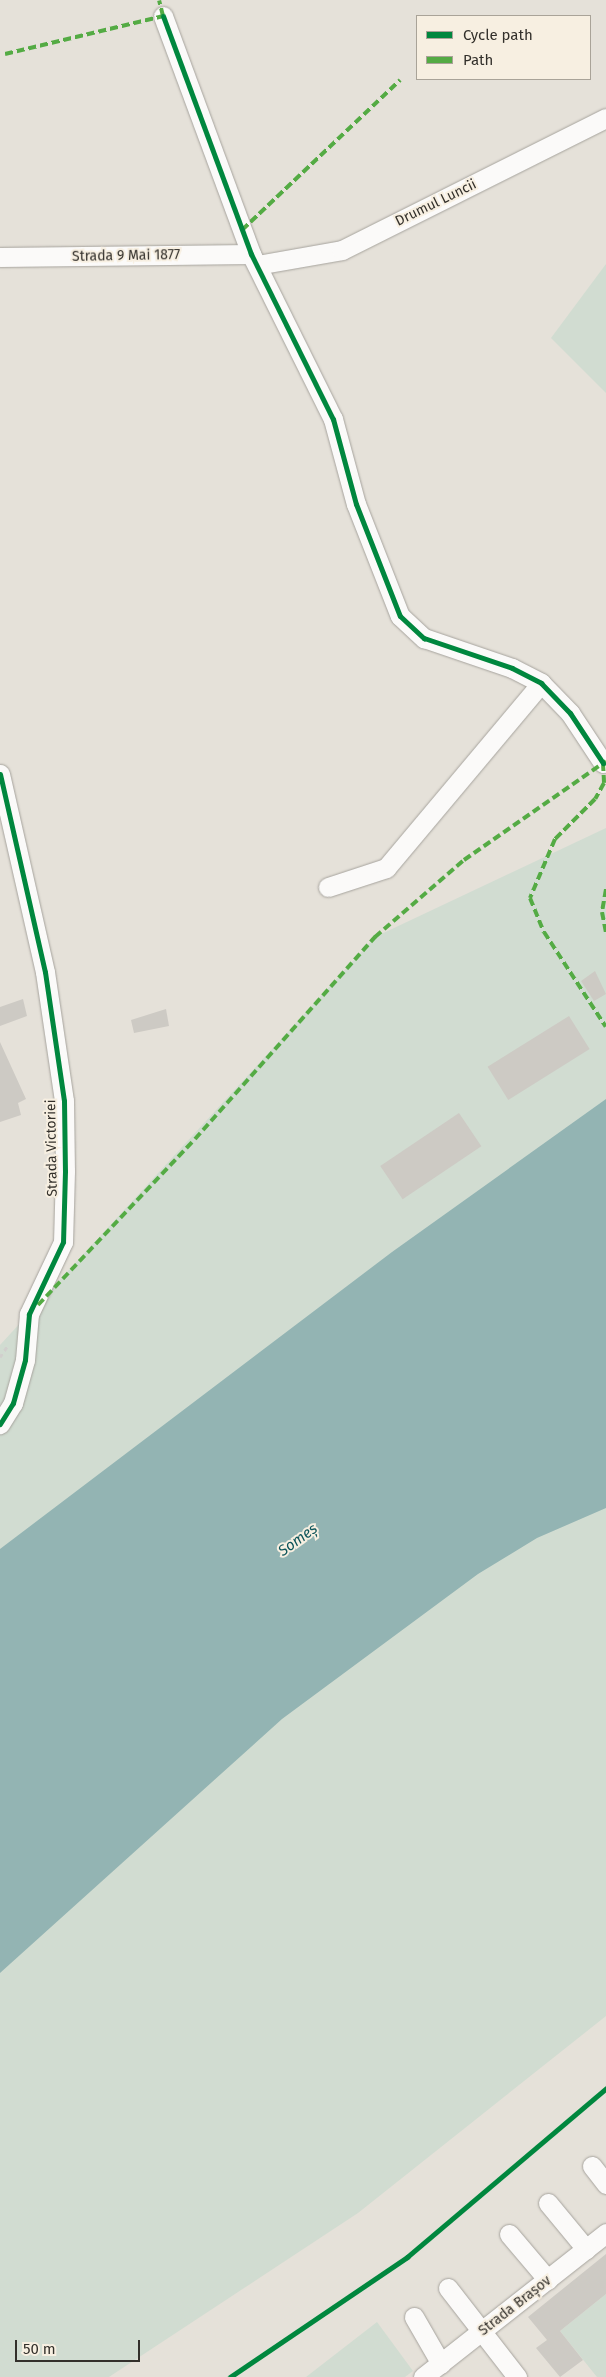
<!DOCTYPE html>
<html>
<head>
<meta charset="utf-8">
<style>
	body { margin:0 }
	#map { position:relative; width:606px; height:2377px; overflow:hidden; background:#e5e1d9; font-family:"Fira Sans",sans-serif }
	div>[style] { position:absolute }
	[style*='--x'] { left:calc(var(--x)*1px); top:calc(var(--y)*1px); width:calc(var(--w)*1px); rotate:calc(var(--a)*1deg) }
	.green>* { inset:0; background:#d1dcd1 }
	.water>* { inset:0; background:#93b4b3 }
	.building>* { inset:0; background:#cdcac4; transform-origin:0 0 }
	.path>* { height:3px; margin-top:-1.5px; transform-origin:0; background:repeating-linear-gradient(90deg,#d1cfcd 0 4px,transparent 0 8px) }
	.roads { filter:drop-shadow(0 0 1px #a6a39d) drop-shadow(0 0 1px #a6a39d) }
	.minor>* { height:19px; margin:-9.5px; padding:0 9.5px; transform-origin:9.5px; border-radius:9.5px; background:#fbfaf9 }
	.quiet>* { height:4px; margin-top:-2px; transform-origin:0; background:repeating-linear-gradient(90deg,#54ab44 0 8px,transparent 0 12px) }
	.cycleway>* { height:5px; margin:-2.5px; padding:0 2.5px; transform-origin:2.5px; border-radius:2.5px; background:#00873e }
	span { translate:-50% -50%; white-space:nowrap; text-align:center; line-height:1.15; -webkit-text-stroke:4px #f7efe1; paint-order:stroke }
	.street-label { font-size:14px; color:#33302b }
	.water-label { font-size:15px; color:#0e555a; font-style:italic }
	.legend { position:absolute; left:416px; top:15px; width:175px; height:65px; box-sizing:border-box; background:#f7efe1; border:1px solid #a9a398; margin:0; padding:6px 9px; list-style:none; font-size:15px; color:#33302b }
	.legend li { display:flex; align-items:center; gap:10px; height:25px }
	.legend b { width:25px; border:1px solid #a9a398 }
	.scale { position:absolute; left:15px; top:2340px; width:125px; height:22px; box-sizing:border-box; border:2px solid #33302b; border-top:0; padding-left:6px; font-size:15px; line-height:18px; white-space:nowrap; color:#33302b; -webkit-text-stroke:4px #f7efe1; paint-order:stroke }
</style>
</head>
<body>
<div id="map">
	<div class="green">
		<div style="clip-path:polygon(606px 264px,606px 393px,551px 338px)"></div>
		<div style="clip-path:polygon(606px 828px,606px 2016px,358px 2213px,109px 2377px,0 2377px,0 1345px,375px 937px)"></div>
		<div style="clip-path:polygon(606px 2294px,606px 2377px,597px 2377px,560px 2331px)"></div>
		<div style="clip-path:polygon(377px 2322px,413px 2371px,405px 2377px,306px 2377px)"></div>
	</div>
	<div class="water">
		<div style="clip-path:polygon(606px 1099px,606px 1508px,537px 1538px,478px 1574px,282px 1719px,0 1973px,0 1549px,392px 1252px)"></div>
	</div>
	<div class="building">
		<div style="clip-path:polygon(595px 971px,606px 994px,594px 1001px,581px 981px)"></div>
		<div style="clip-path:polygon(23px 999px,27px 1016px,0 1026px,0 1007px)"></div>
		<div style="clip-path:polygon(166px 1009px,169px 1026px,134px 1033px,131px 1020px)"></div>
		<div style="left:569px;top:1016px;width:39px;height:96px;rotate:58deg"></div>
		<div style="clip-path:polygon(0 1042px,26px 1099px,18px 1103px,21px 1115px,0 1122px)"></div>
		<div style="left:459px;top:1113px;width:40px;height:95px;rotate:56deg"></div>
		<div style="clip-path:polygon(606px 2254px,606px 2294px,560px 2331px,583px 2360px,560px 2377px,536px 2348px,547px 2340px,528px 2317px)"></div>
	</div>
	<div class="path">
		<div style="--x:0;--y:1357;--w:14;--a:-56"></div>
	</div>
	<div class="roads">
		<div class="minor">
			<div style="--x:163;--y:16;--w:254;--a:69.7"></div>
			<div style="--x:251;--y:254;--w:184;--a:63.6"></div>
			<div style="--x:333;--y:419;--w:88;--a:74.9"></div>
			<div style="--x:356;--y:504;--w:120;--a:68.6"></div>
			<div style="--x:400;--y:616;--w:33;--a:43"></div>
			<div style="--x:424;--y:638;--w:93;--a:18.8"></div>
			<div style="--x:512;--y:668;--w:33;--a:27"></div>
			<div style="--x:541;--y:683;--w:42;--a:46"></div>
			<div style="--x:570;--y:713;--w:60;--a:56.6"></div>
			<div style="--x:0;--y:257;--w:251;--a:-0.7"></div>
			<div style="--x:257;--y:265;--w:86;--a:-10"></div>
			<div style="--x:342;--y:250;--w:295;--a:-26.6"></div>
			<div style="--x:0;--y:774;--w:203;--a:77.2"></div>
			<div style="--x:45;--y:972;--w:130;--a:81.6"></div>
			<div style="--x:64;--y:1101;--w:70;--a:89.2"></div>
			<div style="--x:65;--y:1171;--w:71;--a:91.6"></div>
			<div style="--x:63;--y:1242;--w:80;--a:115.3"></div>
			<div style="--x:29;--y:1314;--w:46;--a:95"></div>
			<div style="--x:25;--y:1360;--w:45;--a:105.6"></div>
			<div style="--x:13;--y:1403;--w:25;--a:122"></div>
			<div style="--x:328;--y:887;--w:61;--a:-18.1"></div>
			<div style="--x:386;--y:868;--w:241;--a:-50"></div>
			<div style="--x:592;--y:2166;--w:23;--a:52"></div>
			<div style="--x:548;--y:2203;--w:60;--a:50.4"></div>
			<div style="--x:509;--y:2234;--w:60;--a:49.7"></div>
			<div style="--x:448;--y:2288;--w:113;--a:52.2"></div>
			<div style="--x:414;--y:2317;--w:54;--a:60.1"></div>
			<div style="--x:423;--y:2377;--w:233;--a:-38.2"></div>
		</div>
	</div>
	<div class="quiet">
		<div style="--x:5;--y:54;--w:163;--a:-13.5"></div>
		<div style="--x:163;--y:16;--w:16;--a:-104"></div>
		<div style="--x:242;--y:230;--w:218;--a:-43.5"></div>
		<div style="--x:606;--y:764;--w:3;--a:-162"></div>
		<div style="--x:603;--y:763;--w:20;--a:87"></div>
		<div style="--x:604;--y:783;--w:18;--a:119"></div>
		<div style="--x:595;--y:799;--w:57;--a:135"></div>
		<div style="--x:555;--y:839;--w:64;--a:113"></div>
		<div style="--x:530;--y:898;--w:37;--a:68"></div>
		<div style="--x:544;--y:932;--w:113;--a:56.9"></div>
		<div style="--x:606;--y:889;--w:23;--a:100"></div>
		<div style="--x:602;--y:912;--w:21;--a:79"></div>
		<div style="--x:38;--y:1305;--w:228;--a:-46.6"></div>
		<div style="--x:195;--y:1139;--w:271;--a:-48.3"></div>
		<div style="--x:375;--y:937;--w:118;--a:-40.9"></div>
		<div style="--x:464;--y:860;--w:173;--a:-34.9"></div>
	</div>
	<div class="cycleway">
		<div style="--x:163;--y:16;--w:254;--a:69.7"></div>
		<div style="--x:251;--y:254;--w:184;--a:63.6"></div>
		<div style="--x:333;--y:419;--w:88;--a:74.9"></div>
		<div style="--x:356;--y:504;--w:120;--a:68.6"></div>
		<div style="--x:400;--y:616;--w:33;--a:43"></div>
		<div style="--x:424;--y:638;--w:93;--a:18.8"></div>
		<div style="--x:512;--y:668;--w:33;--a:27"></div>
		<div style="--x:541;--y:683;--w:42;--a:46"></div>
		<div style="--x:570;--y:713;--w:60;--a:56.6"></div>
		<div style="--x:0;--y:774;--w:203;--a:77.2"></div>
		<div style="--x:45;--y:972;--w:130;--a:81.6"></div>
		<div style="--x:64;--y:1101;--w:70;--a:89.2"></div>
		<div style="--x:65;--y:1171;--w:71;--a:91.6"></div>
		<div style="--x:63;--y:1242;--w:80;--a:115.3"></div>
		<div style="--x:29;--y:1314;--w:46;--a:95"></div>
		<div style="--x:25;--y:1360;--w:45;--a:105.6"></div>
		<div style="--x:13;--y:1403;--w:25;--a:122"></div>
		<div style="--x:230;--y:2377;--w:214;--a:-34.1"></div>
		<div style="--x:407;--y:2257;--w:261;--a:-40.3"></div>
	</div>
	<div class="street-label">
		<span style="left:436px;top:203px;rotate:-26deg">Drumul Luncii</span>
		<span style="left:126px;top:256px;rotate:-1deg">Strada 9 Mai 1877</span>
		<span style="left:52px;top:1148px;rotate:-91deg">Strada Victoriei</span>
		<span style="left:515px;top:2306px;rotate:-38deg">Strada Brașov</span>
	</div>
	<div class="water-label">
		<span style="left:298px;top:1540px;rotate:-36deg">Someș</span>
	</div>
	<ul class="legend">
	<li><b style="height:6px;background:#00873e"></b>Cycle path</li>
	<li><b style="height:6px;background:#54ab44"></b>Path</li>
	</ul>
	<div class="scale">50 m</div>
</div>
</body>
</html>
